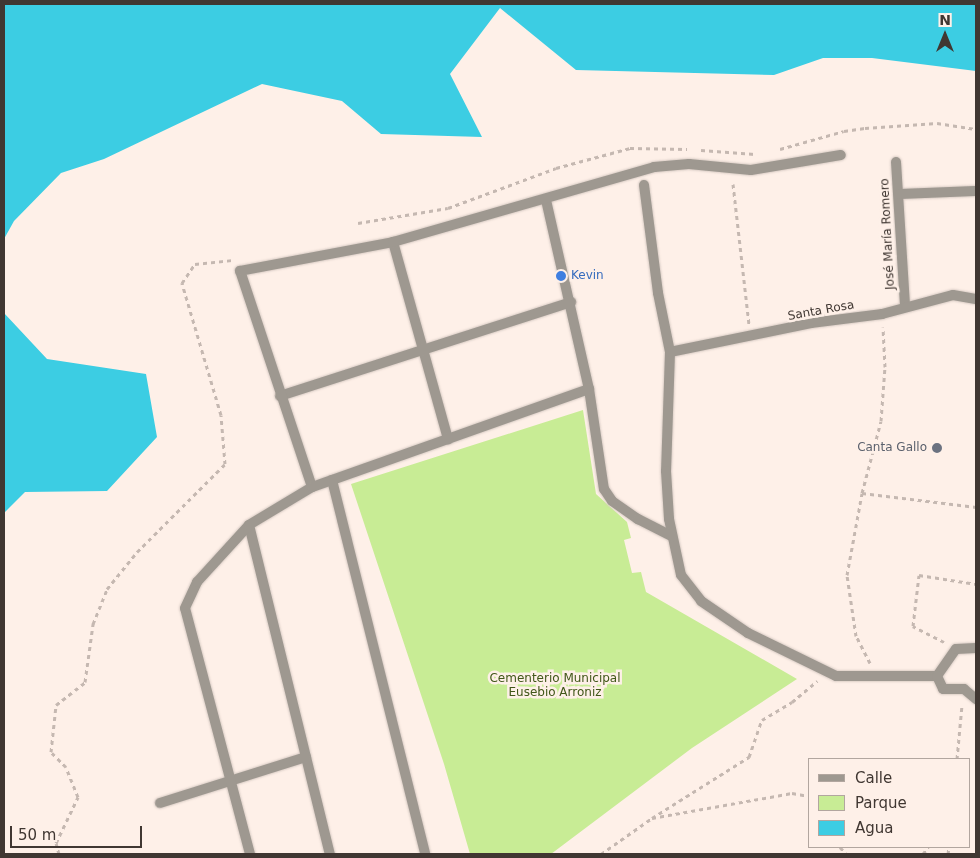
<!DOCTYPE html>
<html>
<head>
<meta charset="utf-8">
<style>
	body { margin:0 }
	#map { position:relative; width:980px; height:858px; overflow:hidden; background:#fef0e8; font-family:"DejaVu Sans",sans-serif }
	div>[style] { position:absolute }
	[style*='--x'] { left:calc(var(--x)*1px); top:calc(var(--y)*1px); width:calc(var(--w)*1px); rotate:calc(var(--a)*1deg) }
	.green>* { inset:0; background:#c8ec95 }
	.water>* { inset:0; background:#3ccde3 }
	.path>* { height:3px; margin-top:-1.5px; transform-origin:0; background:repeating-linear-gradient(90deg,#c5b8b1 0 4px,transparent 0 8px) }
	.roads { filter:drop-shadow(0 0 1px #d8cbc4) drop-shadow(0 0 1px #d8cbc4) }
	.street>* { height:10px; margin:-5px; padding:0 5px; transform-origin:5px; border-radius:5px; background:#9e9890 }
	.dots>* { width:14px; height:14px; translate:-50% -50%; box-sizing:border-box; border:2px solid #fef0e8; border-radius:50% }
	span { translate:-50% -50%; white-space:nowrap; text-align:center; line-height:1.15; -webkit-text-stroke:5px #fef0e8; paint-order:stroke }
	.street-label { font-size:12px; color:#403732 }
	.shop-label { font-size:12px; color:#366cbe }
	.left { translate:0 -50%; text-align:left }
	.worship-label { font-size:12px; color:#5b616d }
	.right { translate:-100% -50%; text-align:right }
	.park-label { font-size:12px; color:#415719 }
	.frame { position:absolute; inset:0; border:5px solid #403732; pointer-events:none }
	.legend { position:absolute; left:808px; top:758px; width:162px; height:90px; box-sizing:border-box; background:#fef0e8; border:1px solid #b2a69f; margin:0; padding:6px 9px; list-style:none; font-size:15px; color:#403732 }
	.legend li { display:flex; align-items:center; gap:10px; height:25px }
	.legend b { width:25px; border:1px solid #b2a69f }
	.north { position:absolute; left:920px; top:10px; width:50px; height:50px; -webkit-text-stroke:4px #fef0e8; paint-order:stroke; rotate:0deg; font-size:14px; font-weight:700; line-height:20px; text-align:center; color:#403732 }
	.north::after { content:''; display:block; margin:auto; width:18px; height:22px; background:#403732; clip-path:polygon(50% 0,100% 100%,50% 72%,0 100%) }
	.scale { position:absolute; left:10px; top:826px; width:132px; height:22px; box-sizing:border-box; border:2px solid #403732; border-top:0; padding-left:6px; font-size:15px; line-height:18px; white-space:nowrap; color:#403732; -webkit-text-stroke:4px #fef0e8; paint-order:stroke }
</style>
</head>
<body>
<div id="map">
	<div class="green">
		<div style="clip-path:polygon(583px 410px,596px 494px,627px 522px,631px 538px,624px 540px,632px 573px,641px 572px,646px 592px,797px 679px,692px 748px,551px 854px,470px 854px,444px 764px,351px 484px)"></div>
	</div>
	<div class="water">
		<div style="clip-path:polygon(4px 4px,976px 4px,976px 71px,872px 58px,823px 58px,774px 75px,576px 70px,500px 8px,450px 74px,482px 137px,381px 134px,342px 101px,262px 84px,104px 159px,61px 173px,14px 221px,4px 239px)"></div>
		<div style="clip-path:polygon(4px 313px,47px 359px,146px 374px,157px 437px,107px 491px,25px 492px,4px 513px)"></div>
	</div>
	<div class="path">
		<div style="--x:780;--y:149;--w:66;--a:-15.7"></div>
		<div style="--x:844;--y:131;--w:21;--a:-8"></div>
		<div style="--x:865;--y:128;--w:72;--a:-4"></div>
		<div style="--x:937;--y:123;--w:39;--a:9"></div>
		<div style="--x:701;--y:150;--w:54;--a:4.2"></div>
		<div style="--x:733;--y:184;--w:141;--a:83.5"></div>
		<div style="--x:358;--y:223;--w:91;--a:-9.5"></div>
		<div style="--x:448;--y:208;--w:115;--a:-20.3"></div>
		<div style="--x:556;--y:168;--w:77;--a:-15.1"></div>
		<div style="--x:630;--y:148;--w:57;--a:1"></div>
		<div style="--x:862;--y:493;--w:115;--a:7"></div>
		<div style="--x:944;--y:642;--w:35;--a:-153"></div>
		<div style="--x:913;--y:626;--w:51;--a:-83.3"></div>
		<div style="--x:919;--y:575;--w:58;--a:9"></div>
		<div style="--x:870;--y:663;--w:30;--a:-117"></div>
		<div style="--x:856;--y:636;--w:62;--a:-98.4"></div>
		<div style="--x:847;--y:575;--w:83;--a:-79.6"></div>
		<div style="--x:862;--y:493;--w:74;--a:-75.2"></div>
		<div style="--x:881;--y:421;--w:54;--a:-85.8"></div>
		<div style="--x:885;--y:367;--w:40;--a:-92.9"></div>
		<div style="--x:957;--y:759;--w:54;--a:-84.7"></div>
		<div style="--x:652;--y:818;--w:115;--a:-32.2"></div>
		<div style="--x:749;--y:757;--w:39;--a:-71"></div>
		<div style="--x:762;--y:720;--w:35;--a:-31"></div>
		<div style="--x:792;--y:702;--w:33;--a:-40"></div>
		<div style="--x:840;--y:847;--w:9;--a:49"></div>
		<div style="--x:59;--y:854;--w:11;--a:-105"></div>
		<div style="--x:56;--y:843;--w:51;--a:-64.4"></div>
		<div style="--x:78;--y:797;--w:32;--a:-112"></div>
		<div style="--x:66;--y:767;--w:21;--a:-135"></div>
		<div style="--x:51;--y:752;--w:47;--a:-83.9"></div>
		<div style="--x:56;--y:705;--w:37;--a:-38"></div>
		<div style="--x:85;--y:682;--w:59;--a:-82.1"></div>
		<div style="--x:93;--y:624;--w:38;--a:-68"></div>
		<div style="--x:107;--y:589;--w:48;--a:-51"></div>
		<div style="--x:137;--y:552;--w:124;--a:-45"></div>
		<div style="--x:225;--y:464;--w:49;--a:-94.7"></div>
		<div style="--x:221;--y:415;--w:138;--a:-106.5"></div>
		<div style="--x:182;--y:283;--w:23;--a:-56"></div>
		<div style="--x:195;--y:264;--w:37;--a:-6"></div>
		<div style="--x:601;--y:854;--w:62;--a:-35.2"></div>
		<div style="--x:652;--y:818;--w:142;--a:-10.1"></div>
		<div style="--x:792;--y:793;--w:17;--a:10"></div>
		<div style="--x:923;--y:854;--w:9;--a:-54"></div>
		<div style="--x:948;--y:854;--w:7;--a:-82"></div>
	</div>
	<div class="roads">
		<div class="street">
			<div style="--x:896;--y:162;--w:143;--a:86.4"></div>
			<div style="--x:644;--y:185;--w:109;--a:82.6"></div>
			<div style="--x:658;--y:293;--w:60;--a:78.5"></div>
			<div style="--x:670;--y:352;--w:119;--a:91.9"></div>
			<div style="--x:666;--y:471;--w:48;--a:86.4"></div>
			<div style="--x:669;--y:519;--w:57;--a:77.9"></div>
			<div style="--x:681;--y:575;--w:33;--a:52"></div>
			<div style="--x:701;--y:601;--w:57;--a:34.2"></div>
			<div style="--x:748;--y:633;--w:98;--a:26"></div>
			<div style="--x:836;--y:676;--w:101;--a:0"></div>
			<div style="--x:937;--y:676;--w:33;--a:-55"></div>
			<div style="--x:956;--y:649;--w:20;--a:-3"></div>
			<div style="--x:900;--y:194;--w:75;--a:-2.3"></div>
			<div style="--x:546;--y:200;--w:194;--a:77.2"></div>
			<div style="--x:589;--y:389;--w:101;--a:81.5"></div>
			<div style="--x:604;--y:489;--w:14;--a:56"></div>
			<div style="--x:612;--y:501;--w:32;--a:35"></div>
			<div style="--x:638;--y:519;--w:38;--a:27"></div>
			<div style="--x:393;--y:242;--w:205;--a:74.4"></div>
			<div style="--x:670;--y:352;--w:144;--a:-11.6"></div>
			<div style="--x:811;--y:323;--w:72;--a:-7.2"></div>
			<div style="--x:882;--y:314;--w:73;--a:-15"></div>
			<div style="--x:953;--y:295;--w:23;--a:10"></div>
			<div style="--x:280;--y:396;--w:306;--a:-17.9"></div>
			<div style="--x:332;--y:480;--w:385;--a:76"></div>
			<div style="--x:312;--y:487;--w:228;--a:-108.4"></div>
			<div style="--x:240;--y:271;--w:156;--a:-10.7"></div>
			<div style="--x:393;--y:242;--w:272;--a:-16"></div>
			<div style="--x:654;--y:167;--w:35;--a:-5"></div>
			<div style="--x:689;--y:164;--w:62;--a:5.5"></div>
			<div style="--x:751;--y:170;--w:91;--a:-9.5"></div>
			<div style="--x:249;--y:525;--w:339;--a:76.2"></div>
			<div style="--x:937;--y:676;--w:14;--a:65"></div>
			<div style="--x:943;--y:689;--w:21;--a:0"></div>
			<div style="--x:964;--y:689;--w:16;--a:40"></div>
			<div style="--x:160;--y:803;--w:153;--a:-17.5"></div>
			<div style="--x:250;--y:854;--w:254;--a:-104.8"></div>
			<div style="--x:185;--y:608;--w:29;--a:-65"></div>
			<div style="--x:197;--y:582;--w:77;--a:-47.6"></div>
			<div style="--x:249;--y:525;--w:74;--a:-31.1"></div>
			<div style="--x:312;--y:487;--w:294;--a:-19.5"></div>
		</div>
	</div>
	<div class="dots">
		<div style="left:561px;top:276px;background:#3f7fe0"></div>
		<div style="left:937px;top:448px;background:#6b7280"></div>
	</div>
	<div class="street-label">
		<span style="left:888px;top:234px;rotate:-93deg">José María Romero</span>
		<span style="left:821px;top:311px;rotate:-10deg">Santa Rosa</span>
	</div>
	<div class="shop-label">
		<span class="left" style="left:571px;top:276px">Kevin</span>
	</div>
	<div class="worship-label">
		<span class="right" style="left:927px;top:448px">Canta Gallo</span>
	</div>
	<div class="park-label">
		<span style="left:555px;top:686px">Cementerio Municipal<br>Eusebio Arroniz</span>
	</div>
	<div class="frame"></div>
	<ul class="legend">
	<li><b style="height:6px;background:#9e9890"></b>Calle</li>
	<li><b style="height:14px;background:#c8ec95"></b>Parque</li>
	<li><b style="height:14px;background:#3ccde3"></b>Agua</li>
	</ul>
	<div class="north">N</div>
	<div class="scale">50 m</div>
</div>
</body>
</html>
